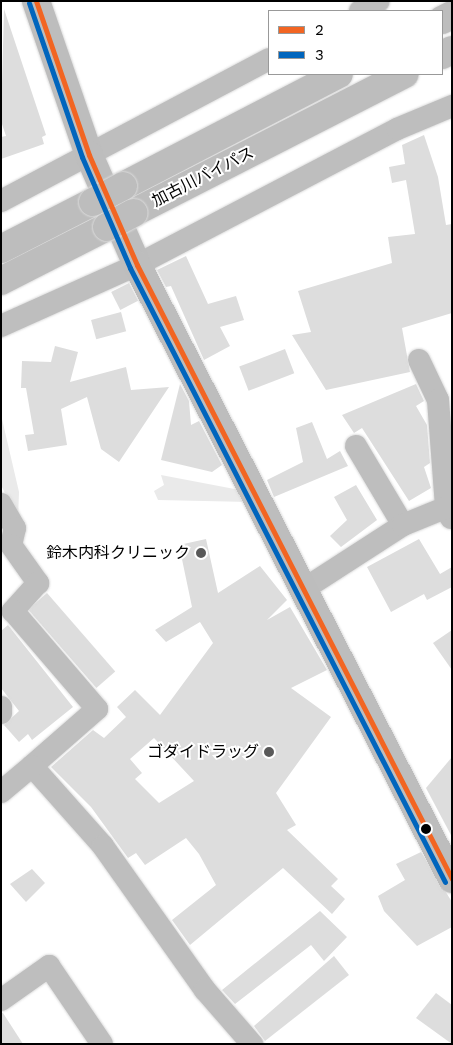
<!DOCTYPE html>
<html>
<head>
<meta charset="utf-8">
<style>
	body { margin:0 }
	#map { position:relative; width:453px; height:1045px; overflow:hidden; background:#fff; font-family:"Work Sans","Noto Sans JP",sans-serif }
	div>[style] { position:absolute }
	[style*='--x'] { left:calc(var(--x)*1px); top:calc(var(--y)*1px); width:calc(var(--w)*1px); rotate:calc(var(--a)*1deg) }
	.green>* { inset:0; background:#eaeaea }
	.building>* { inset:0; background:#ddd; transform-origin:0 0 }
	.roads { filter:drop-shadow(0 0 1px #dbdbdb) drop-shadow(0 0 1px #dbdbdb) }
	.minor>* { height:22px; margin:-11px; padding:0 11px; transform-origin:11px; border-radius:11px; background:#bebebe }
	.primary>* { height:28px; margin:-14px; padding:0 14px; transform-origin:14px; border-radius:14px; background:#bdbdbd }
	.motorway>* { height:28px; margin:-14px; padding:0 14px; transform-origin:14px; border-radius:14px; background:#bdbdbd }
	.bridges { filter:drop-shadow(0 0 1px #dbdbdb) drop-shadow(0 0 1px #dbdbdb) }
	.motorway-bridge>* { height:28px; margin:-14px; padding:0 14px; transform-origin:14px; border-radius:14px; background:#bdbdbd }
	.bus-1>* { height:5px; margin:-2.5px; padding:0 2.5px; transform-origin:2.5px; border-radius:2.5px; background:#f26522 }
	.bus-2>* { height:5px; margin:-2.5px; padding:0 2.5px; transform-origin:2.5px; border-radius:2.5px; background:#0065bd }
	.dots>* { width:14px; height:14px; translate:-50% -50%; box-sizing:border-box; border:2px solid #fff; border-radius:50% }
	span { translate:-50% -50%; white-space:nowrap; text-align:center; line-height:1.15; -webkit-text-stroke:4px #fff; paint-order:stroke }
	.street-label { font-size:16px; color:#000 }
	.poi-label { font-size:16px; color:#000 }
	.right { translate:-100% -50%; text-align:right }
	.frame { position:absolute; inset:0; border:2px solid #000; pointer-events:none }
	.legend { position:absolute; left:268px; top:10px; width:175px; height:65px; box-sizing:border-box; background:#fff; border:1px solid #999; margin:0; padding:6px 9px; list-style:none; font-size:15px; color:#000 }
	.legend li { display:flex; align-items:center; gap:10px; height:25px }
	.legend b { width:25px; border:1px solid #999 }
</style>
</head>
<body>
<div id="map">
	<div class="green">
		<div style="clip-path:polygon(2px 419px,19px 492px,18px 520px,1px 485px)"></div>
		<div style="clip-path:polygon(161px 475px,245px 491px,250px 502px,158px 500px,154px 491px,164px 485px)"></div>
	</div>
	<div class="building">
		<div style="clip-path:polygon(4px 9px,46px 135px,42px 137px,44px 144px,1px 159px,1px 137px,6px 136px,1px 121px)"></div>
		<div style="clip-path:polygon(424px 135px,438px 177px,446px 225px,452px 224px,452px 313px,402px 328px,410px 372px,326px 390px,292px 335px,311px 332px,298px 291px,392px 263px,388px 237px,415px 234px,406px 180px,392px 183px,389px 167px,405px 164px,402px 145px)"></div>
		<div style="clip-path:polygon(186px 256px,208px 304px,236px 296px,244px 320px,220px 327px,230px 346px,204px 360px,171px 286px,166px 287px,157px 270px)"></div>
		<div style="left:129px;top:283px;width:20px;height:20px;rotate:63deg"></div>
		<div style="left:121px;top:312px;width:20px;height:31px;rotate:75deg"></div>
		<div style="clip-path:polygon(55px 346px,78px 352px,70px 382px,126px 367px,131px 390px,169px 387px,119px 462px,101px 449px,87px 397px,61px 409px,67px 445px,28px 451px,25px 435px,34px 434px,26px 388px,21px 388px,22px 361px,51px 362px)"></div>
		<div style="left:285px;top:349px;width:26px;height:49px;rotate:69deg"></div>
		<div style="clip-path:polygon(180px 384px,189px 401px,191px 425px,199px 421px,222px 465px,212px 472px,161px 460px)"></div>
		<div style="clip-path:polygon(416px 384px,424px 401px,416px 406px,427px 425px,430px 463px,424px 467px,431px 488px,409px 501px,362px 428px,354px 433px,342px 415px)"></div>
		<div style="clip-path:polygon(312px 422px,327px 459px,340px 451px,348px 466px,274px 497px,267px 480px,303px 462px,296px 428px)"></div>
		<div style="clip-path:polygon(356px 485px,377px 520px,341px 547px,330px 536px,347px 520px,334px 497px)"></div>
		<div style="clip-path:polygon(evenodd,206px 539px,218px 593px,260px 566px,287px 600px,267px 620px,290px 607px,327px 670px,291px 688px,331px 717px,276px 793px,296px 825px,287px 830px,338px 879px,331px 886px,345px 899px,332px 914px,283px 868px,190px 945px,172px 920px,216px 885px,199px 854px,186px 838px,145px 865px,136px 853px,128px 858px,91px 807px,51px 767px,93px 730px,104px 738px,126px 717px,117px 707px,135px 690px,160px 715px,213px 643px,200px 622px,166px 642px,155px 630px,192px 607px,179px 545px,206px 539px,154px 738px,194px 781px,159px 803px,135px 779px,142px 773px,130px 759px,154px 738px)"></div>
		<div style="clip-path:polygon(419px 539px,440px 574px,452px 567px,452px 587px,427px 600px,424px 594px,391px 612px,367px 567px)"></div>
		<div style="left:47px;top:593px;width:104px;height:25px;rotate:49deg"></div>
		<div style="clip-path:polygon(8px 625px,73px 707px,32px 740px,28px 734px,19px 742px,4px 725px,19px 711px,1px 688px,1px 631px)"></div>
		<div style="clip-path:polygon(452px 630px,452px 670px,433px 643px)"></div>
		<div style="clip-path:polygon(452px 757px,452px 837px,426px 788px)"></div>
		<div style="clip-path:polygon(421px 852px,452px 902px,452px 927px,417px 946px,384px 911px,378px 896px,405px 880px,396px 864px)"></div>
		<div style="clip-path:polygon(32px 869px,45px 883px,26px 902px,10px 884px)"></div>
		<div style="clip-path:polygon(320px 911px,347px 937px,324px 961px,311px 945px,235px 1004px,222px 990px)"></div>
		<div style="clip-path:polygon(334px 956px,349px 975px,265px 1041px,254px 1026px)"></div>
		<div style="clip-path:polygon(436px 993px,452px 1005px,452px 1044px,416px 1018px)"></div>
		<div style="clip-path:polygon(1px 1013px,3px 1013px,23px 1044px,1px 1044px)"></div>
	</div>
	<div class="roads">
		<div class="minor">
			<div style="--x:360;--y:11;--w:21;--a:-28"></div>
			<div style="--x:1;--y:201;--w:303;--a:-27.9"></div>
			<div style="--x:1;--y:326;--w:149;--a:-24.2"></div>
			<div style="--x:137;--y:265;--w:293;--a:-27.6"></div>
			<div style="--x:397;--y:129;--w:60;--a:-22.7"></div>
			<div style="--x:419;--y:360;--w:44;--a:64.6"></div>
			<div style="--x:438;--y:400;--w:107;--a:85.7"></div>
			<div style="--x:446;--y:507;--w:12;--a:66"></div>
			<div style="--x:356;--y:446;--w:92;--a:59.3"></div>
			<div style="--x:1;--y:504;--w:28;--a:60"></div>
			<div style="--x:15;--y:528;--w:17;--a:103"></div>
			<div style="--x:11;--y:545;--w:47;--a:54.6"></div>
			<div style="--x:38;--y:583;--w:38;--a:132"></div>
			<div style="--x:13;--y:611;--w:129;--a:49.4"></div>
			<div style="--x:97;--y:709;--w:86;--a:138.8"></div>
			<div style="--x:32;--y:766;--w:107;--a:48.4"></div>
			<div style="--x:103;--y:846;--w:176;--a:54.7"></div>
			<div style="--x:205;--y:990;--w:72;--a:49"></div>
			<div style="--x:304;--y:589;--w:118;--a:-32.9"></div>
			<div style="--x:403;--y:525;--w:53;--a:-22.2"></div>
			<div style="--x:1;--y:707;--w:6;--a:90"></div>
			<div style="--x:1;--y:792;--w:40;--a:-40"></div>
			<div style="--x:1;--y:1000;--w:59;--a:-35.3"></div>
			<div style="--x:49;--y:966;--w:94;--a:55.8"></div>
		</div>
		<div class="primary">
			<div style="--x:36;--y:1;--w:163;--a:71"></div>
			<div style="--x:89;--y:155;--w:120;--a:66.4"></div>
			<div style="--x:137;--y:265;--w:690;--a:62.84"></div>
		</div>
		<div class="motorway">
			<div style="--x:442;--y:20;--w:11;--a:-27"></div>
			<div style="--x:442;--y:55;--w:11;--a:-27"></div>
			<div style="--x:123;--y:186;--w:243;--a:-27.4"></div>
			<div style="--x:133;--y:213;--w:305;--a:-27.1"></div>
			<div style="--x:1;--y:249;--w:103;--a:-27.1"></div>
			<div style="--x:1;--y:281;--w:119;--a:-27"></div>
		</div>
	</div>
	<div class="bridges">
		<div class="motorway-bridge">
			<div style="--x:93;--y:202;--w:34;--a:-28"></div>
			<div style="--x:107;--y:227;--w:30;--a:-28"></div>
		</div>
	</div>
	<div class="bus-1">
		<div style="--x:36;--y:1;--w:163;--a:71"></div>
		<div style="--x:89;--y:155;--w:120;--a:66.4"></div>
		<div style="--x:137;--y:265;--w:690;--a:62.84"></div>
	</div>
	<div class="bus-2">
		<div style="--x:29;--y:3;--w:163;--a:71"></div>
		<div style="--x:82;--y:157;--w:121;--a:66.6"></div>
		<div style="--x:130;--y:268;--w:690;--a:62.84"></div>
	</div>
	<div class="dots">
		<div style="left:201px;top:553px;background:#595959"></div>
		<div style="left:269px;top:752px;background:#595959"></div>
		<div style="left:426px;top:829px;background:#000"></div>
	</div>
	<div class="street-label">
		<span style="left:203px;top:177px;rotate:-27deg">加古川バイパス</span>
	</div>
	<div class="poi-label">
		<span class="right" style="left:190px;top:553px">鈴木内科クリニック</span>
		<span class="right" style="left:259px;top:752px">ゴダイドラッグ</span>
	</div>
	<div class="frame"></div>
	<ul class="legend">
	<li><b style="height:6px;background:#f26522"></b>2</li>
	<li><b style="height:6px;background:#0065bd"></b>3</li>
	</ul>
</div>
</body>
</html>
